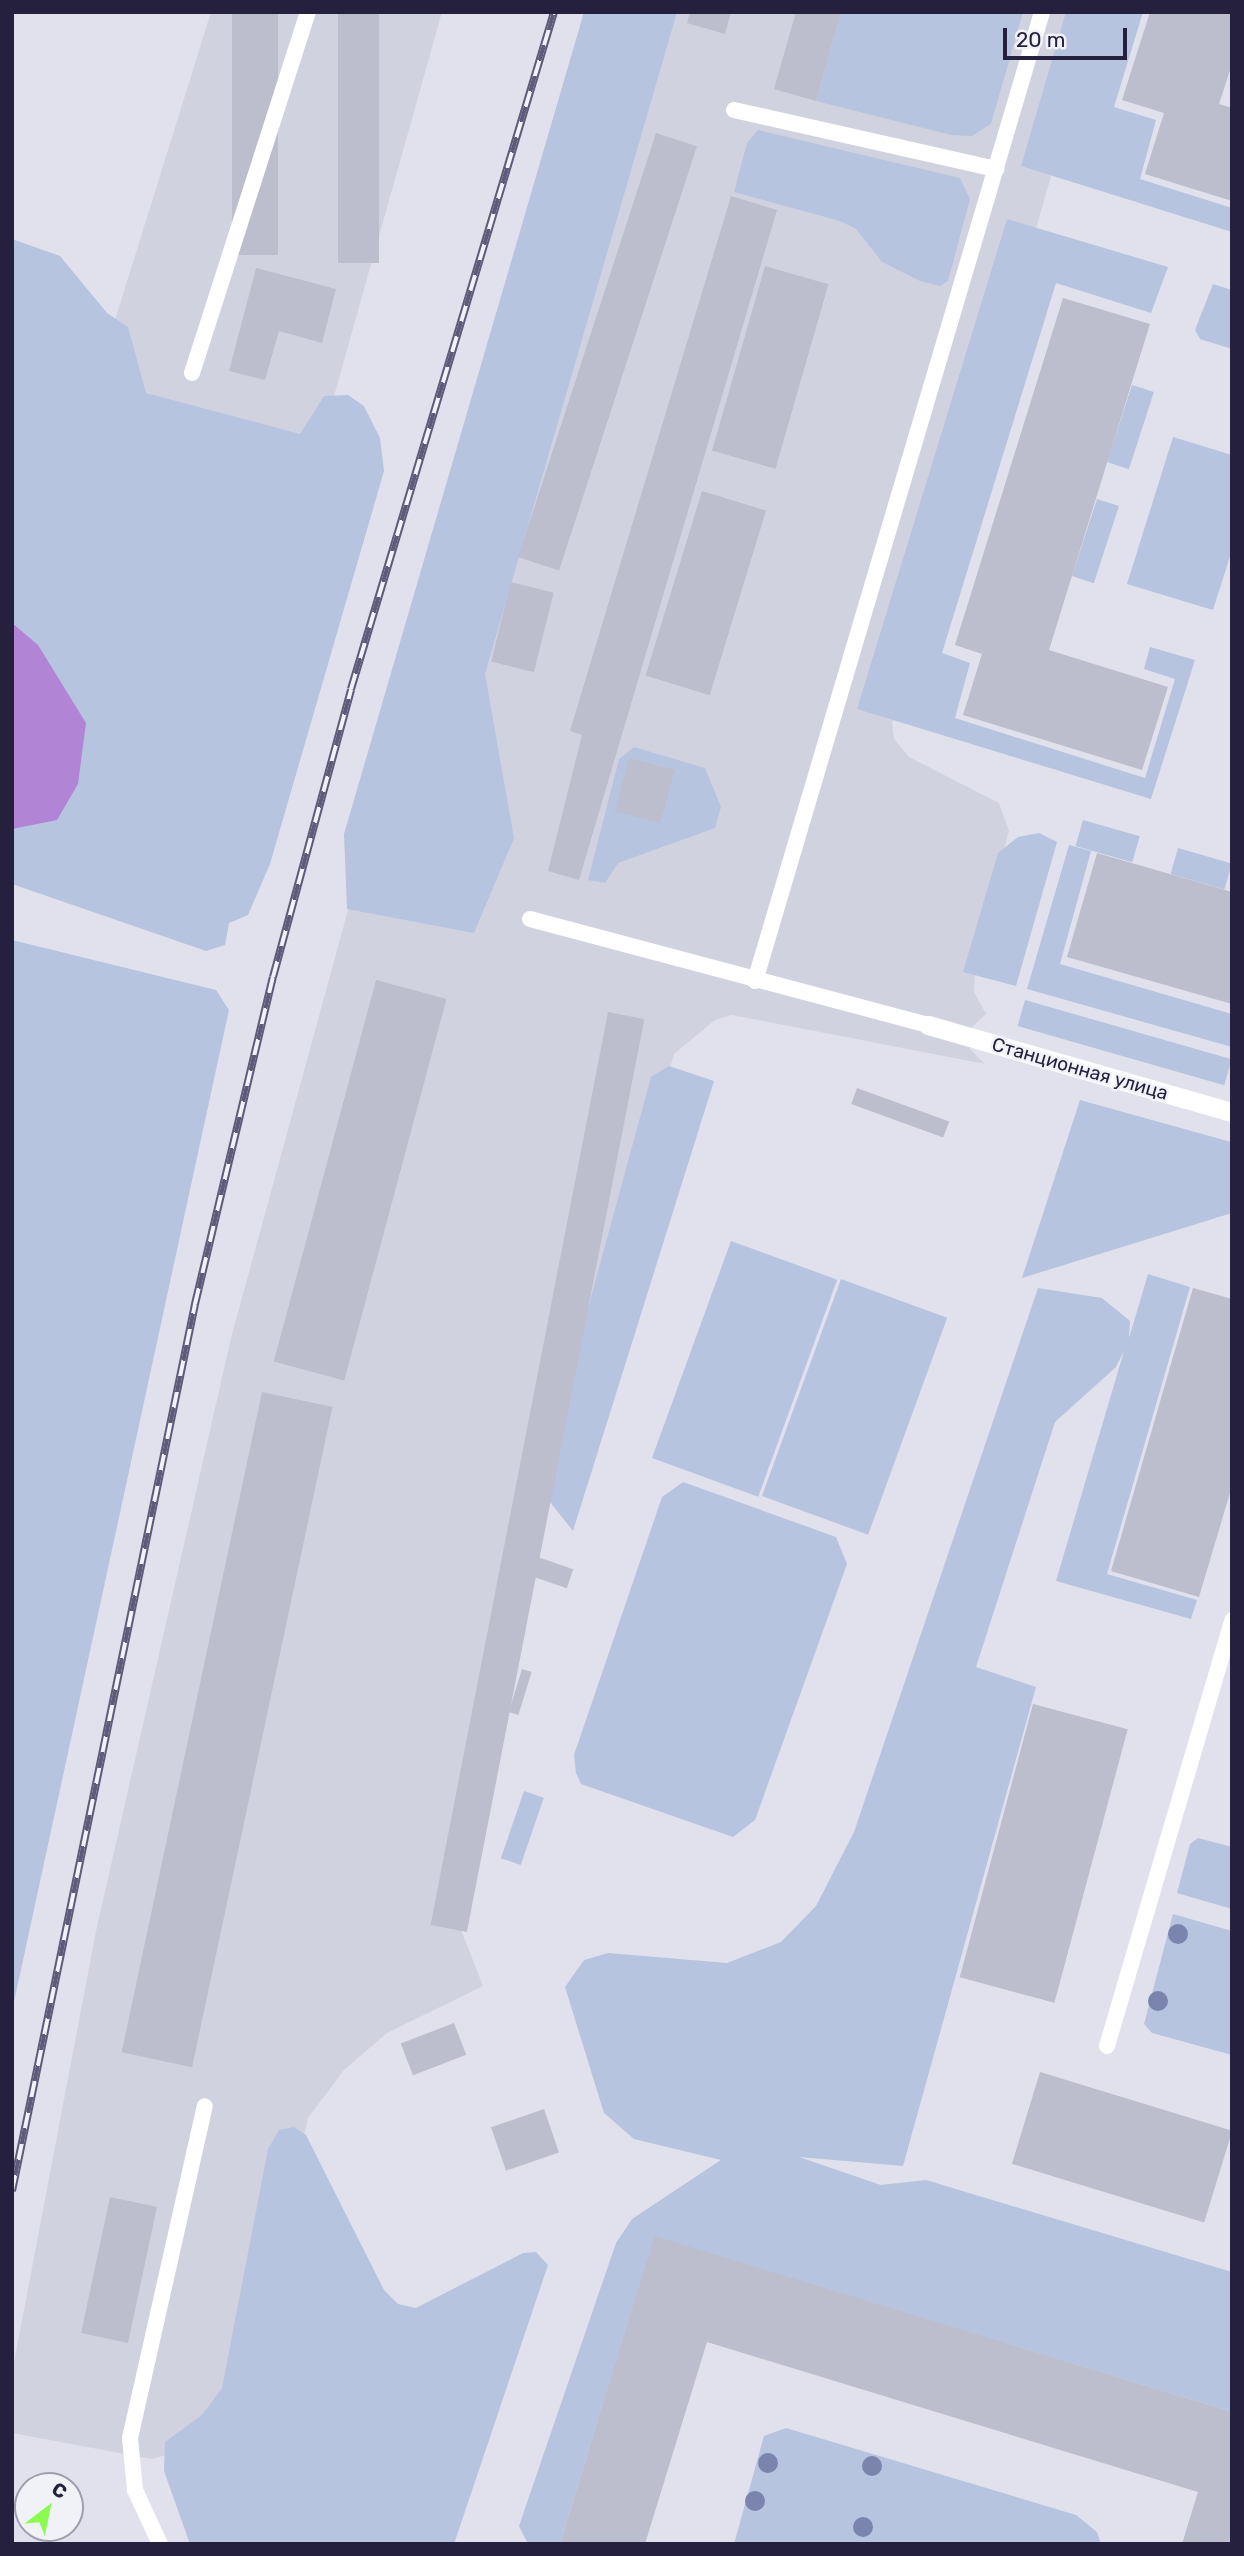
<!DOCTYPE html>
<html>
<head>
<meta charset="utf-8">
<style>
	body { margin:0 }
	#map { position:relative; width:1244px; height:2556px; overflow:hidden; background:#e0e1ec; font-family:Rubik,sans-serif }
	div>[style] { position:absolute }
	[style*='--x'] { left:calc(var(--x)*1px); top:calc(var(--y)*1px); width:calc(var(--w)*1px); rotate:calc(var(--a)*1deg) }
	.built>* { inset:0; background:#d1d2e0 }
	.green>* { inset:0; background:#b7c4df; transform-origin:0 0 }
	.water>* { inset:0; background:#b184d5 }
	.building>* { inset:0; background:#bcbdcd; transform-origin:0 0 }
	.service>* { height:16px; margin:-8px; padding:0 8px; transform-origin:8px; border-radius:8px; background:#fff }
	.minor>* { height:19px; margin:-9.5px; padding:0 9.5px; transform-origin:9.5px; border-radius:9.5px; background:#fff }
	.rail>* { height:8px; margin-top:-4px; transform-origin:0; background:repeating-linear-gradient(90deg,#f1f2f8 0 16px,#5e5a79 0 32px); box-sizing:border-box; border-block:2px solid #5e5a79 }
	.trees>* { width:20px; height:20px; margin:-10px; border-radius:50%; background:#7a84ac }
	span { translate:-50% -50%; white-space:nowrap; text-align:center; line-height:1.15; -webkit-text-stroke:5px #f1f2f8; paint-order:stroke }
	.street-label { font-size:19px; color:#24203e }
	.frame { position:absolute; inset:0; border:14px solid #24203e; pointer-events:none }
	.north { position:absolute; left:14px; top:2472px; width:70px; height:70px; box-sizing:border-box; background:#f1f2f8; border:2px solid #9f9eae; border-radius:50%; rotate:32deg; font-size:19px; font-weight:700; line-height:28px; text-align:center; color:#24203e }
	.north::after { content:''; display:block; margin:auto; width:24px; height:32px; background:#8cfb4f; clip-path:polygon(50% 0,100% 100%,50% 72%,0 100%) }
	.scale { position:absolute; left:1003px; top:28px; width:124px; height:32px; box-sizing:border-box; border:4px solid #24203e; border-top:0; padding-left:9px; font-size:21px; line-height:24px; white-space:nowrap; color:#24203e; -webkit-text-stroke:5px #f1f2f8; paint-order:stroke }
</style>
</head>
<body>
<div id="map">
	<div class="built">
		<div style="clip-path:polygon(211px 12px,442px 12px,316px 460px,92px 394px)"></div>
		<div style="clip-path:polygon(613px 12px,1099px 12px,892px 723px,894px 739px,909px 757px,999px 803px,1009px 831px,976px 955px,974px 992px,986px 1014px,971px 1028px,970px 1049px,985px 1064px,732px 1015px,715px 1020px,674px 1054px,536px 1520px,509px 1554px,456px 1877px,460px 1927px,483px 1986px,387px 2033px,344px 2070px,308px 2118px,299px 2158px,301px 2243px,196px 2446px,152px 2459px,12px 2433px,12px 2373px,96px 1931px,231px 1338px,365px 848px)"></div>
	</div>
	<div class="green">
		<div style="clip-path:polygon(584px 12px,677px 12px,485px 674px,514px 838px,474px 933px,347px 909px,344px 834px)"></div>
		<div style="clip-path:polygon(841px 12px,1023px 12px,991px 124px,972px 136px,951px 135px,816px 101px)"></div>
		<div style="clip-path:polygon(1066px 12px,1143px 12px,1114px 107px,1156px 120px,1140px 179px,1232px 208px,1232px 232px,1021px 166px)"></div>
		<div style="clip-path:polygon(758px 130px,960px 178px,970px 199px,948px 281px,940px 286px,920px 281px,882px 262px,856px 229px,840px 221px,734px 192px,747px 143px)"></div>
		<div style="clip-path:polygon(1007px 219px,1168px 267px,1151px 313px,1056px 283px,942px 653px,970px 663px,955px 718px,1145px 778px,1175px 679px,1144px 669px,1150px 647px,1195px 660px,1151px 799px,857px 709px)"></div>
		<div style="clip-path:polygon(12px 239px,60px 256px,107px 313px,128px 327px,146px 393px,300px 434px,324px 396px,348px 395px,364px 406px,380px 438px,384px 471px,270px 864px,248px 915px,229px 923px,225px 945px,206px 951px,12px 884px)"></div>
		<div style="clip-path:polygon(1213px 284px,1232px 290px,1232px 349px,1200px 339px,1195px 330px)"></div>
		<div style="left:1132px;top:385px;width:23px;height:81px;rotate:18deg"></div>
		<div style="clip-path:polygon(1173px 437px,1232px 455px,1232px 550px,1213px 610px,1127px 584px)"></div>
		<div style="left:1097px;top:499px;width:23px;height:81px;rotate:18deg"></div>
		<div style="clip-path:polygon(634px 747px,705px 768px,721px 807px,715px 828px,618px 863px,605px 883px,588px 880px,619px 759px)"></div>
		<div style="left:1083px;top:820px;width:59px;height:27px;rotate:16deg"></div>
		<div style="clip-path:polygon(1039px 833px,1057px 842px,1016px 986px,963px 972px,998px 853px,1018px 837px)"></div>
		<div style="clip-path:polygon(1069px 845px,1091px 851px,1060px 964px,1232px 1014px,1232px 1047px,1027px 989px)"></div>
		<div style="left:1178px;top:848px;width:56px;height:27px;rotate:16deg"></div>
		<div style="clip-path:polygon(12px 940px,216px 990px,229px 1010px,12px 2011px)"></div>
		<div style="left:1025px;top:1000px;width:215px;height:27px;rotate:16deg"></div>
		<div style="clip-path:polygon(669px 1066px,714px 1081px,573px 1531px,539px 1488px,651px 1077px)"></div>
		<div style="clip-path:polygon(1080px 1100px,1231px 1142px,1232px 1213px,1022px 1278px)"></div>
		<div style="left:731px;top:1241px;width:113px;height:231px;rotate:20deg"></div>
		<div style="clip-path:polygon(1148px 1274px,1190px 1287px,1107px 1574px,1197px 1600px,1191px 1619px,1056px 1581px,1124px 1351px,1116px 1367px,1055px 1422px,976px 1667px,1036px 1687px,903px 2166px,799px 2157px,881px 2185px,926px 2180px,1232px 2272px,1232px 2412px,654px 2237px,560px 2544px,528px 2544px,519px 2526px,616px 2243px,632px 2219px,721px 2160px,634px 2139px,604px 2113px,565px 1987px,584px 1960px,608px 1953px,727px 1963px,781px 1942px,816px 1906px,854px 1832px,1038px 1288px,1102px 1298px,1130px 1321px,1129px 1338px)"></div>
		<div style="left:841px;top:1279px;width:113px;height:231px;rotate:20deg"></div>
		<div style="clip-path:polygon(683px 1482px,836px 1537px,847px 1564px,755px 1820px,733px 1837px,581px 1784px,576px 1773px,574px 1755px,662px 1497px)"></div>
		<div style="left:524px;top:1791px;width:21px;height:71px;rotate:19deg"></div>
		<div style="clip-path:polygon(1198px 1838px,1232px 1847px,1232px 1909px,1177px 1893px,1190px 1844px)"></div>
		<div style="clip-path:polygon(1173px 1914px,1232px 1931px,1232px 2055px,1152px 2033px,1144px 2024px)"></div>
		<div style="clip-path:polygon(294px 2127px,306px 2135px,384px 2290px,398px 2304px,416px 2308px,523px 2253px,536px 2252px,548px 2265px,454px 2544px,190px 2544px,164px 2471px,165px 2442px,202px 2415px,222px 2388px,268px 2149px,279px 2130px)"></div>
		<div style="clip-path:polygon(786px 2428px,1076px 2515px,1097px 2532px,1101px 2544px,734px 2544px,764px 2436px)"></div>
	</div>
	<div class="water">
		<div style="clip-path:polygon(12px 623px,38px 645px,86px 723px,78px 784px,57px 820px,12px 829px)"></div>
	</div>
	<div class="building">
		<div style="left:232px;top:12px;width:46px;height:243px"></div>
		<div style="left:338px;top:12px;width:41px;height:251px"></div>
		<div style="clip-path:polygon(690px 12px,731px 12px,725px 34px,687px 23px)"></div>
		<div style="clip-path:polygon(796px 12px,841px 12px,816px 101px,774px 89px)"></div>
		<div style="clip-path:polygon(1150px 12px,1232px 12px,1232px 64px,1219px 104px,1232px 108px,1232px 201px,1145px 174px,1164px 113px,1122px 100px)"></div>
		<div style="left:656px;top:133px;width:43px;height:446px;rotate:18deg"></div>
		<div style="clip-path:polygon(731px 196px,777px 210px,579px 880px,548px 871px,582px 735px,570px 731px)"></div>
		<div style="left:765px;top:266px;width:66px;height:192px;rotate:16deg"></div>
		<div style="clip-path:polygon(256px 268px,336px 289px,322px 343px,279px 331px,265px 380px,229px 371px)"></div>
		<div style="clip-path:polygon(1063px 298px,1150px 324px,1049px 650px,1168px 687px,1142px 770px,963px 715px,982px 654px,955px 645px)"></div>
		<div style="left:702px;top:491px;width:67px;height:193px;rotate:17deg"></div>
		<div style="left:511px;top:582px;width:44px;height:82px;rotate:14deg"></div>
		<div style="left:629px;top:758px;width:47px;height:55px;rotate:15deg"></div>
		<div style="clip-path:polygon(1097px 853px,1232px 892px,1232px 1004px,1067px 957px)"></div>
		<div style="left:376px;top:980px;width:73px;height:395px;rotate:15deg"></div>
		<div style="left:608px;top:1012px;width:37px;height:930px;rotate:11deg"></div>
		<div style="left:857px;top:1088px;width:98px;height:17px;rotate:20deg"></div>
		<div style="clip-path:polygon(1193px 1288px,1232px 1299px,1232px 1486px,1199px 1597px,1111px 1571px)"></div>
		<div style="left:262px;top:1392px;width:72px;height:675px;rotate:12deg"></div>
		<div style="left:526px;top:1553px;width:50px;height:20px;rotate:19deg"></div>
		<div style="left:522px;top:1669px;width:10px;height:45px;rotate:17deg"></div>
		<div style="left:1033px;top:1704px;width:98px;height:283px;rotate:15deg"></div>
		<div style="left:454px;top:2023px;width:34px;height:57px;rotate:69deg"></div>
		<div style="left:1040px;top:2072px;width:201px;height:96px;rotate:17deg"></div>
		<div style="left:544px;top:2109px;width:46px;height:56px;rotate:71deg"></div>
		<div style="left:110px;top:2197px;width:48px;height:139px;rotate:12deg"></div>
		<div style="clip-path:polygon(654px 2236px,1232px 2412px,1232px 2544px,1182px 2544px,1198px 2492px,707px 2342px,645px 2544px,560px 2544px)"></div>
	</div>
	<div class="service">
		<div style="--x:734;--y:110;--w:269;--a:12.7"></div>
		<div style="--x:192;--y:373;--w:379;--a:-72.2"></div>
		<div style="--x:530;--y:919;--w:412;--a:14.9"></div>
		<div style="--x:755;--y:981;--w:1011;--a:-73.5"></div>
		<div style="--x:1107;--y:2046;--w:444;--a:-73.6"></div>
		<div style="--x:160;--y:2544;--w:60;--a:-114.8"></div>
		<div style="--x:135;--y:2490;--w:52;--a:-95.5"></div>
		<div style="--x:130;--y:2438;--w:340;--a:-77.3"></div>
	</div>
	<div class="minor">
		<div style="--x:928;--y:1025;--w:316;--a:16"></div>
	</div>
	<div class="rail">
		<div style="--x:12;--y:2191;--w:906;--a:-78.34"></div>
		<div style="--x:195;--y:1304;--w:336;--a:-76.6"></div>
		<div style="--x:273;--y:977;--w:298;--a:-74.8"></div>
		<div style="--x:351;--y:689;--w:707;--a:-73.31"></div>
	</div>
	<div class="trees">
		<div style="left:1178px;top:1934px"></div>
		<div style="left:1158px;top:2001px"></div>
		<div style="left:768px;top:2463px"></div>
		<div style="left:872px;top:2466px"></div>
		<div style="left:755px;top:2501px"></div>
		<div style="left:863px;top:2527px"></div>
	</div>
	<div class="street-label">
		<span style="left:1080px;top:1069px;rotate:16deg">Станционная улица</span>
	</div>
	<div class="frame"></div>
	<div class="north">С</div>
	<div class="scale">20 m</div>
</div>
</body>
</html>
